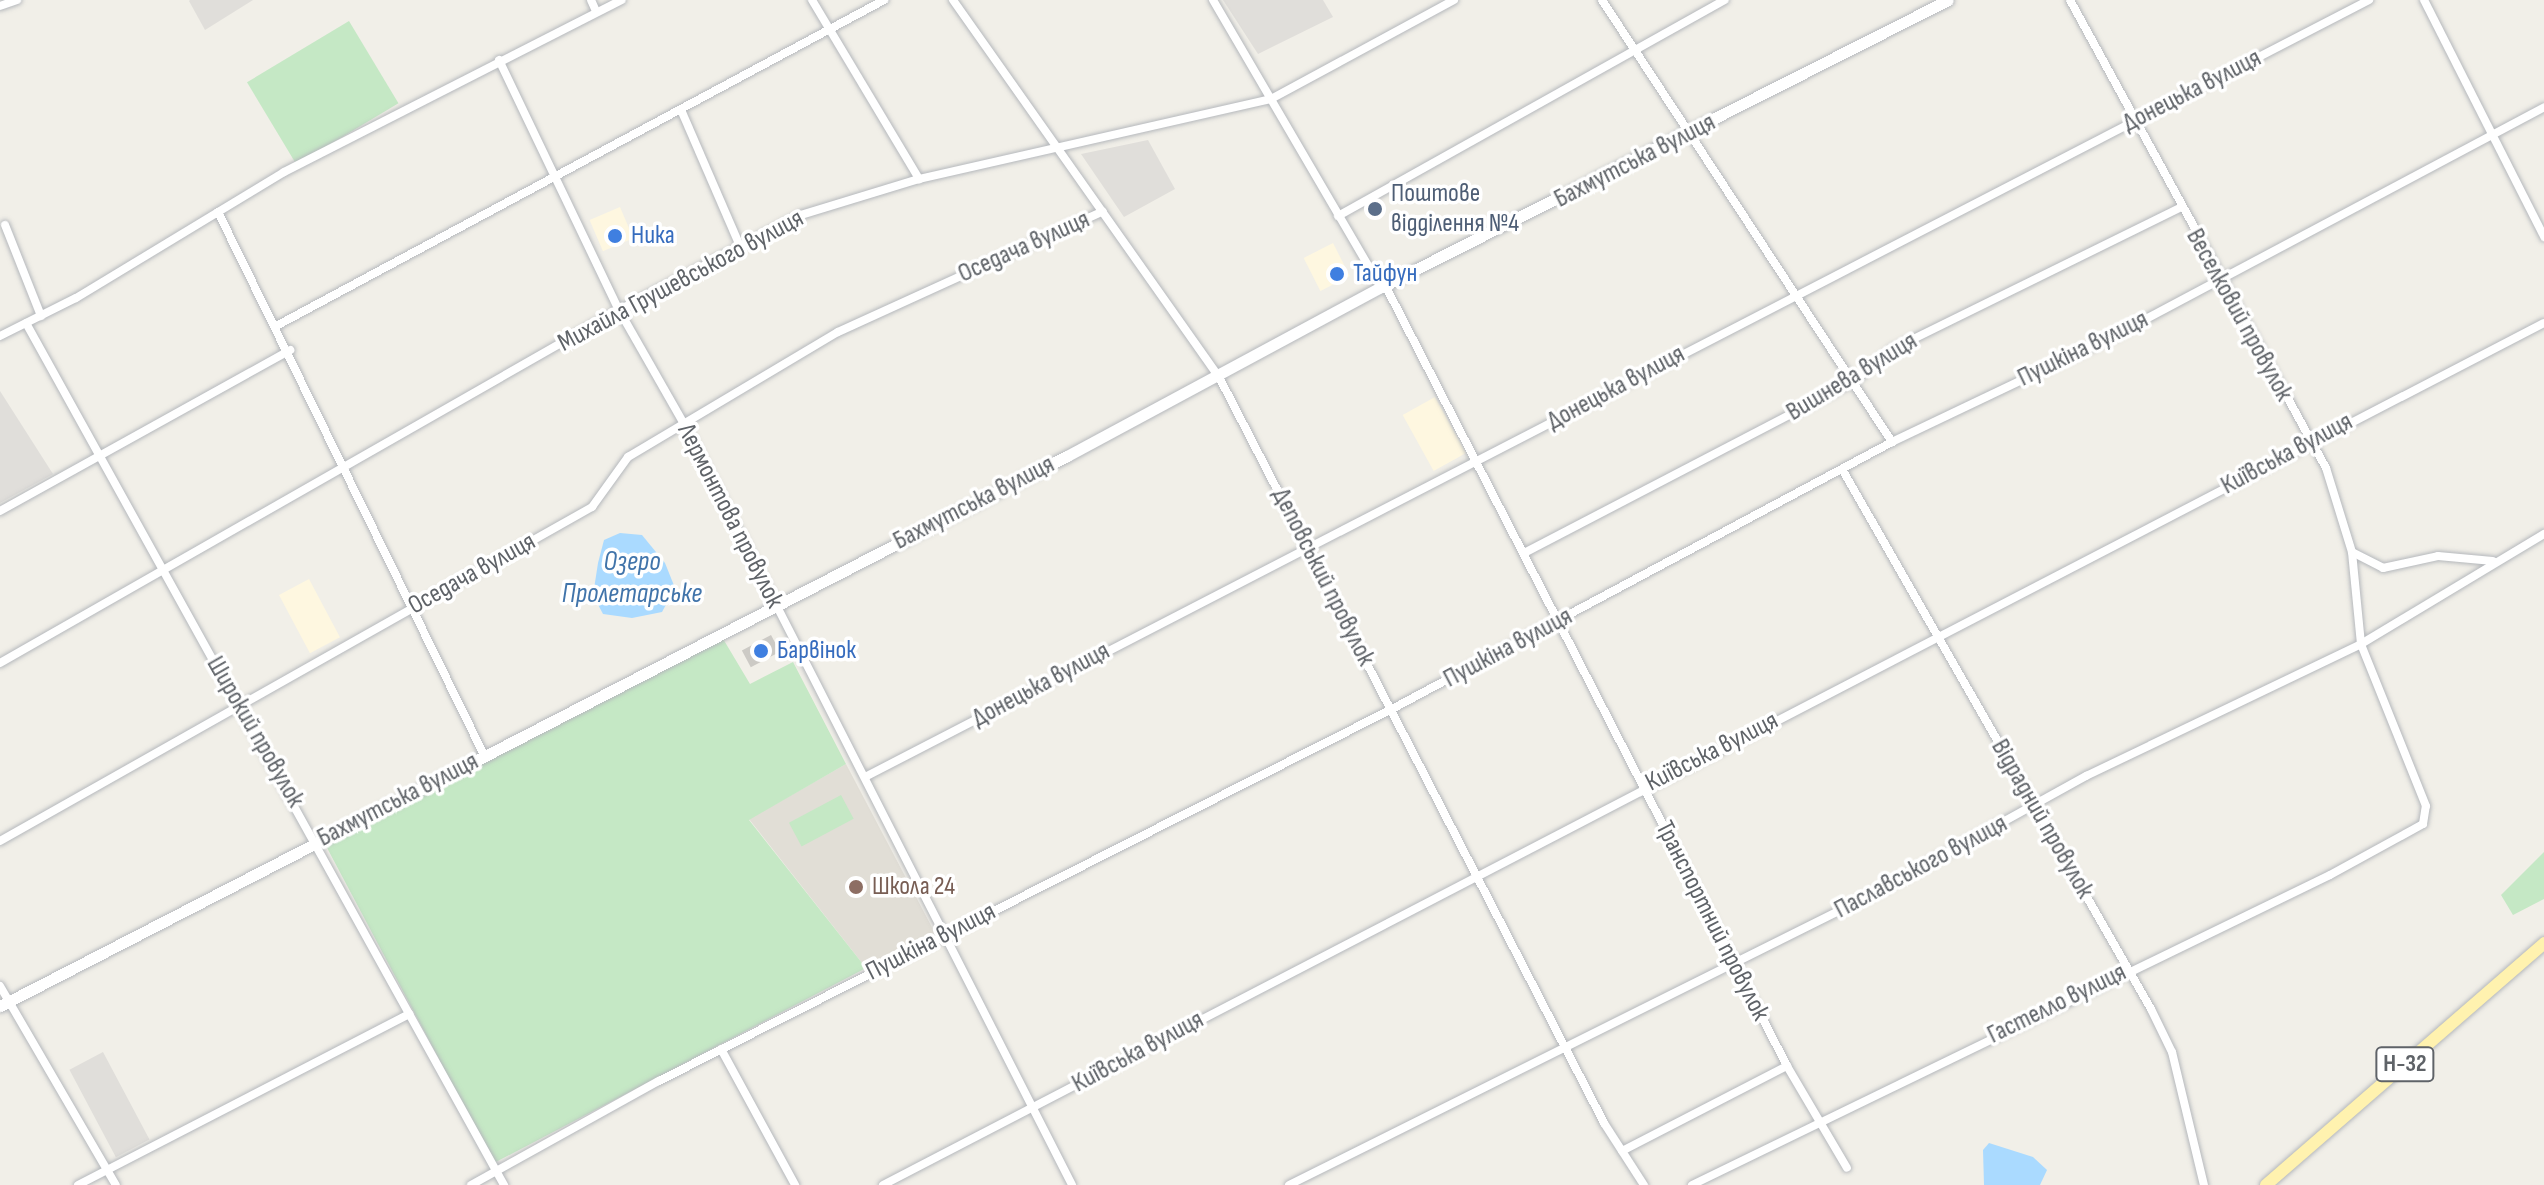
<!DOCTYPE html>
<html>
<head>
<meta charset="utf-8">
<style>
	body { margin:0 }
	#map { position:relative; width:2544px; height:1185px; overflow:hidden; background:#f1efe8; font-family:"Sofia Sans Condensed",sans-serif }
	div>[style] { position:absolute }
	[style*='--x'] { left:calc(var(--x)*1px); top:calc(var(--y)*1px); width:calc(var(--w)*1px); rotate:calc(var(--a)*1deg) }
	.commercial>* { inset:0; background:#fef7e0; transform-origin:0 0 }
	.industrial>* { inset:0; background:#e0deda; transform-origin:0 0 }
	.education>* { inset:0; background:#e1ded6 }
	.green>* { inset:0; background:#c5e8c5; transform-origin:0 0 }
	.water>* { inset:0; background:#aadaff }
	.building>* { inset:0; background:#cccac5; transform-origin:0 0 }
	.roads { filter:drop-shadow(0 0 2px #b5b8bc) drop-shadow(0 0 2px #b5b8bc) }
	.street>* { height:8px; margin:-4px; padding:0 4px; transform-origin:4px; border-radius:4px; background:#fff }
	.secondary>* { height:11px; margin:-5.5px; padding:0 5.5px; transform-origin:5.5px; border-radius:5.5px; background:#fff }
	.primary>* { height:12px; margin:-6px; padding:0 6px; transform-origin:6px; border-radius:6px; background:#fff2af }
	.dots>* { width:22px; height:22px; translate:-50% -50%; box-sizing:border-box; border:4px solid #fff; border-radius:50% }
	span { translate:-50% -50%; white-space:nowrap; text-align:center; line-height:1.15; -webkit-text-stroke:7px #fff; paint-order:stroke }
	.shield-label span { padding:2px 6px; background:#fff; border:2px solid; border-radius:6px; -webkit-text-stroke-width:0 }
	.shield-label { font-size:24px; color:#5f6368; font-weight:700 }
	.street-label { font-size:26px; color:#5f6368 }
	.service-label { font-size:26px; color:#4e5e75 }
	.left { translate:0 -50%; text-align:left }
	.shop-label { font-size:26px; color:#366cbe }
	.education-label { font-size:26px; color:#785e54 }
	.water-label { font-size:28px; color:#4174aa; font-style:italic }
</style>
</head>
<body>
<div id="map">
	<div class="commercial">
		<div style="left:620px;top:207px;width:34px;height:33px;rotate:67deg"></div>
		<div style="left:1333px;top:243px;width:37px;height:33px;rotate:63deg"></div>
		<div style="left:1435px;top:397px;width:64px;height:37px;rotate:61deg"></div>
		<div style="left:309px;top:579px;width:66px;height:34px;rotate:62deg"></div>
	</div>
	<div class="industrial">
		<div style="clip-path:polygon(253px 0,205px 30px,189px 1px,190px 0)"></div>
		<div style="clip-path:polygon(1223px 0,1323px 0,1333px 17px,1258px 54px)"></div>
		<div style="clip-path:polygon(1148px 140px,1175px 189px,1124px 217px,1081px 154px)"></div>
		<div style="clip-path:polygon(0 391px,53px 474px,0 503px)"></div>
		<div style="left:103px;top:1052px;width:99px;height:38px;rotate:62deg"></div>
	</div>
	<div class="education">
		<div style="clip-path:polygon(846px 764px,935px 933px,866px 968px,749px 819px)"></div>
	</div>
	<div class="green">
		<div style="left:349px;top:21px;width:96px;height:119px;rotate:59deg"></div>
		<div style="clip-path:polygon(719px 632px,750px 684px,793px 662px,846px 764px,749px 820px,866px 968px,494px 1163px,325px 844px)"></div>
		<div style="left:841px;top:795px;width:27px;height:59px;rotate:62deg"></div>
		<div style="clip-path:polygon(2544px 852px,2544px 899px,2513px 915px,2501px 895px)"></div>
	</div>
	<div class="water">
		<div style="clip-path:polygon(620px 533px,642px 535px,665px 563px,675px 588px,662px 612px,632px 618px,603px 614px,593px 595px,598px 563px,604px 540px)"></div>
		<div style="clip-path:polygon(1989px 1143px,2033px 1157px,2047px 1170px,2040px 1185px,1984px 1185px,1983px 1150px)"></div>
	</div>
	<div class="building">
		<div style="left:771px;top:635px;width:19px;height:33px;rotate:62deg"></div>
	</div>
	<div class="roads">
		<div class="street">
			<div style="--x:591;--y:0;--w:12;--a:66"></div>
			<div style="--x:812;--y:0;--w:209;--a:59.1"></div>
			<div style="--x:953;--y:0;--w:459;--a:54.8"></div>
			<div style="--x:1218;--y:375;--w:842;--a:62.7"></div>
			<div style="--x:1604;--y:1123;--w:74;--a:57.2"></div>
			<div style="--x:1213;--y:0;--w:333;--a:59.7"></div>
			<div style="--x:1602;--y:0;--w:529;--a:56.73"></div>
			<div style="--x:2424;--y:0;--w:266;--a:63.1"></div>
			<div style="--x:0;--y:6;--w:18;--a:-19"></div>
			<div style="--x:499;--y:60;--w:277;--a:64.4"></div>
			<div style="--x:619;--y:310;--w:131;--a:60.3"></div>
			<div style="--x:684;--y:424;--w:854;--a:62.98"></div>
			<div style="--x:682;--y:112;--w:144;--a:66.6"></div>
			<div style="--x:218;--y:212;--w:605;--a:63.9"></div>
			<div style="--x:1338;--y:216;--w:443;--a:-29.2"></div>
			<div style="--x:5;--y:225;--w:98;--a:68.4"></div>
			<div style="--x:1385;--y:285;--w:878;--a:62.76"></div>
			<div style="--x:1787;--y:1066;--w:118;--a:59.5"></div>
			<div style="--x:26;--y:323;--w:986;--a:60.99"></div>
			<div style="--x:278;--y:325;--w:688;--a:-28.2"></div>
			<div style="--x:0;--y:336;--w:85;--a:-26.6"></div>
			<div style="--x:76;--y:298;--w:243;--a:-31.2"></div>
			<div style="--x:284;--y:172;--w:379;--a:-27"></div>
			<div style="--x:1842;--y:469;--w:622;--a:60.22"></div>
			<div style="--x:2151;--y:1009;--w:48;--a:64"></div>
			<div style="--x:2172;--y:1052;--w:137;--a:76.5"></div>
			<div style="--x:0;--y:511;--w:332;--a:-29"></div>
			<div style="--x:1526;--y:552;--w:369;--a:-27.5"></div>
			<div style="--x:1853;--y:382;--w:52;--a:-39.5"></div>
			<div style="--x:1893;--y:349;--w:321;--a:-26.2"></div>
			<div style="--x:2352;--y:552;--w:35;--a:27"></div>
			<div style="--x:2383;--y:568;--w:56;--a:-12.3"></div>
			<div style="--x:2438;--y:556;--w:55;--a:5.2"></div>
			<div style="--x:0;--y:663;--w:713;--a:-29.7"></div>
			<div style="--x:619;--y:310;--w:205;--a:-27.6"></div>
			<div style="--x:801;--y:215;--w:123;--a:-17"></div>
			<div style="--x:919;--y:179;--w:361;--a:-12.8"></div>
			<div style="--x:1271;--y:99;--w:208;--a:-28.4"></div>
			<div style="--x:865;--y:777;--w:1693;--a:-27.32"></div>
			<div style="--x:0;--y:841;--w:680;--a:-29.43"></div>
			<div style="--x:592;--y:507;--w:62;--a:-54.2"></div>
			<div style="--x:628;--y:457;--w:244;--a:-30.8"></div>
			<div style="--x:838;--y:332;--w:291;--a:-24.5"></div>
			<div style="--x:0;--y:986;--w:230;--a:59.8"></div>
			<div style="--x:721;--y:1049;--w:155;--a:61.4"></div>
			<div style="--x:1622;--y:1151;--w:186;--a:-27.3"></div>
			<div style="--x:78;--y:1185;--w:373;--a:-27.3"></div>
			<div style="--x:471;--y:1185;--w:215;--a:-29"></div>
			<div style="--x:659;--y:1081;--w:822;--a:-26.91"></div>
			<div style="--x:1392;--y:709;--w:567;--a:-28.1"></div>
			<div style="--x:1892;--y:442;--w:246;--a:-25.5"></div>
			<div style="--x:2114;--y:336;--w:487;--a:-28"></div>
			<div style="--x:883;--y:1185;--w:1871;--a:-27.43"></div>
			<div style="--x:1289;--y:1185;--w:652;--a:-26.49"></div>
			<div style="--x:1873;--y:894;--w:244;--a:-29"></div>
			<div style="--x:2086;--y:776;--w:305;--a:-25.6"></div>
			<div style="--x:2361;--y:644;--w:214;--a:-31"></div>
			<div style="--x:1692;--y:1185;--w:709;--a:-25.91"></div>
			<div style="--x:2330;--y:875;--w:106;--a:-28.7"></div>
			<div style="--x:2423;--y:824;--w:18;--a:-81"></div>
			<div style="--x:2426;--y:806;--w:175;--a:-111.9"></div>
			<div style="--x:2361;--y:644;--w:92;--a:-95.6"></div>
			<div style="--x:2352;--y:552;--w:88;--a:-107.2"></div>
			<div style="--x:2326;--y:468;--w:533;--a:-118.68"></div>
		</div>
		<div class="secondary">
			<div style="--x:0;--y:1006;--w:1200;--a:-27.27"></div>
			<div style="--x:1067;--y:456;--w:357;--a:-28.3"></div>
			<div style="--x:1381;--y:287;--w:635;--a:-26.85"></div>
		</div>
		<div class="primary">
			<div style="--x:2266;--y:1185;--w:369;--a:-41"></div>
		</div>
	</div>
	<div class="dots">
		<div style="left:1375px;top:209px;background:#5c6f8a"></div>
		<div style="left:615px;top:236px;background:#3f7fe0"></div>
		<div style="left:1337px;top:274px;background:#3f7fe0"></div>
		<div style="left:761px;top:651px;background:#3f7fe0"></div>
		<div style="left:856px;top:887px;background:#8d6e63"></div>
	</div>
	<div class="shield-label">
		<span style="left:2405px;top:1064px">Н-32</span>
	</div>
	<div class="street-label">
		<span style="left:2192px;top:91px;rotate:-27deg">Донецька вулиця</span>
		<span style="left:1635px;top:161px;rotate:-27deg">Бахмутська вулиця</span>
		<span style="left:1024px;top:247px;rotate:-24deg">Оседача вулиця</span>
		<span style="left:681px;top:281px;rotate:-28deg">Михайла Грушевського вулиця</span>
		<span style="left:2239px;top:315px;rotate:61deg">Веселковий провулок</span>
		<span style="left:2083px;top:349px;rotate:-26deg">Пушкіна вулиця</span>
		<span style="left:1852px;top:377px;rotate:-31deg">Вишнева вулиця</span>
		<span style="left:1616px;top:388px;rotate:-28deg">Донецька вулиця</span>
		<span style="left:2287px;top:454px;rotate:-28deg">Київська вулиця</span>
		<span style="left:974px;top:503px;rotate:-27deg">Бахмутська вулиця</span>
		<span style="left:730px;top:516px;rotate:63deg">Лермонтова провулок</span>
		<span style="left:472px;top:574px;rotate:-29deg">Оседача вулиця</span>
		<span style="left:1323px;top:577px;rotate:63deg">Деповський провулок</span>
		<span style="left:1508px;top:648px;rotate:-28deg">Пушкіна вулиця</span>
		<span style="left:1041px;top:685px;rotate:-28deg">Донецька вулиця</span>
		<span style="left:255px;top:732px;rotate:60deg">Широкий провулок</span>
		<span style="left:1712px;top:752px;rotate:-27deg">Київська вулиця</span>
		<span style="left:398px;top:800px;rotate:-27deg">Бахмутська вулиця</span>
		<span style="left:2042px;top:819px;rotate:60deg">Відрадний провулок</span>
		<span style="left:1921px;top:867px;rotate:-28deg">Паславського вулиця</span>
		<span style="left:1712px;top:921px;rotate:63deg">Транспортний провулок</span>
		<span style="left:931px;top:942px;rotate:-27deg">Пушкіна вулиця</span>
		<span style="left:2057px;top:1004px;rotate:-26deg">Гастелло вулиця</span>
		<span style="left:1138px;top:1052px;rotate:-28deg">Київська вулиця</span>
	</div>
	<div class="service-label">
		<span class="left" style="left:1391px;top:209px">Поштове<br>відділення №4</span>
	</div>
	<div class="shop-label">
		<span class="left" style="left:631px;top:236px">Ника</span>
		<span class="left" style="left:1353px;top:274px">Тайфун</span>
		<span class="left" style="left:777px;top:651px">Барвінок</span>
	</div>
	<div class="education-label">
		<span class="left" style="left:872px;top:887px">Школа 24</span>
	</div>
	<div class="water-label">
		<span style="left:632px;top:578px">Озеро<br>Пролетарське</span>
	</div>
</div>
</body>
</html>
